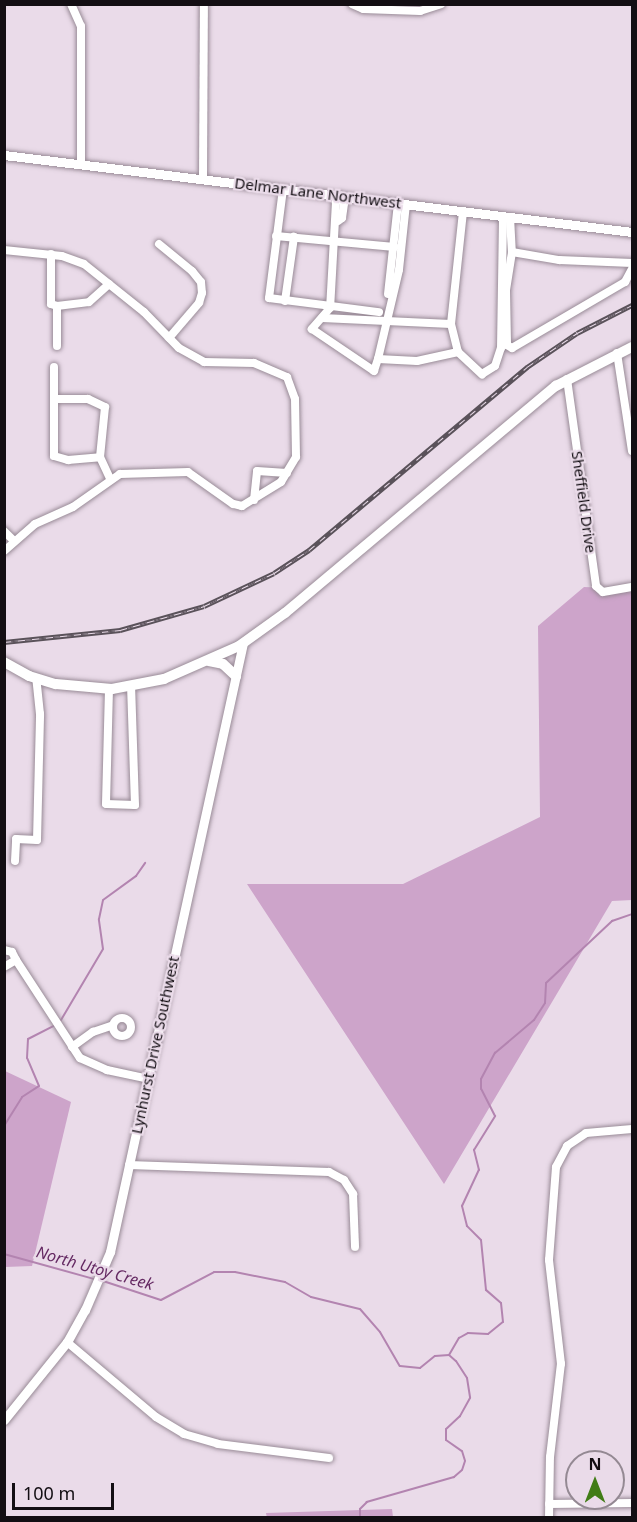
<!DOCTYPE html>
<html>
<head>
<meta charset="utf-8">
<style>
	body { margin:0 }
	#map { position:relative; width:637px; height:1522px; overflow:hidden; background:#eadbe9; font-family:"Noto Sans",sans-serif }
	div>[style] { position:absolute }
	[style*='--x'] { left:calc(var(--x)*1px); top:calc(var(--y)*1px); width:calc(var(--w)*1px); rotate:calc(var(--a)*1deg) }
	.green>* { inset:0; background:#cda4ca }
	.stream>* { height:2px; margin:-1px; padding:0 1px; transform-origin:1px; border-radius:1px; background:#b384b0 }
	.roads { filter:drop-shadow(0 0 2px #998b97) drop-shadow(0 0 2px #998b97) }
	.minor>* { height:8px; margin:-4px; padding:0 4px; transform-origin:4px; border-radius:4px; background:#fff }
	.minor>.ring { margin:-4px; padding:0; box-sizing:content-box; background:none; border:8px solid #fff; border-radius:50% }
	.tertiary>* { height:9px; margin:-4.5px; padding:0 4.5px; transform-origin:4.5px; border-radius:4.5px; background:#fff }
	.secondary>* { height:10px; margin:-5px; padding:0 5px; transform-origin:5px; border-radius:5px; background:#fff }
	.rail>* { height:4.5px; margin-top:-2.25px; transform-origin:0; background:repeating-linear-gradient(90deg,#eadbe9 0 7px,#5a525a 0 14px); box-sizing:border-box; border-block:2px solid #5a525a }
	span { translate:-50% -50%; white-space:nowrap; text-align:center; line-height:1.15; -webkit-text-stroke:4.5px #eadbe9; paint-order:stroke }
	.street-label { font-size:15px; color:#130e13 }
	.water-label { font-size:16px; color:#652a63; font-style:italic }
	.frame { position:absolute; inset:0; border:6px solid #130e13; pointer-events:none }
	.north { position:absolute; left:565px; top:1450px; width:60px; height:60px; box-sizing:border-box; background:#eadbe9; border:2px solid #948993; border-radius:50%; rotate:0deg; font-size:16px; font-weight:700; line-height:24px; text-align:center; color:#130e13 }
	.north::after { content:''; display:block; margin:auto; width:21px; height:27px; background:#417c16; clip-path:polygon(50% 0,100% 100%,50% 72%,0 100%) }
	.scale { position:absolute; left:12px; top:1483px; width:102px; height:27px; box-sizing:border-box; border:3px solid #130e13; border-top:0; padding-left:8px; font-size:18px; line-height:21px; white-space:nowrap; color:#130e13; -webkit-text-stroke:4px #eadbe9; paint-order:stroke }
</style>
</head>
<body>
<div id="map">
	<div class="green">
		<div style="clip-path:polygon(584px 587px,632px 589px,632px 900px,612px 901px,444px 1184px,247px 884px,403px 884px,540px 817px,538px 626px)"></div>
		<div style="clip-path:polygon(5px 1071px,71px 1102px,32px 1266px,5px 1267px)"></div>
		<div style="clip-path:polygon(392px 1509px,393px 1517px,267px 1518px,266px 1513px)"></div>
	</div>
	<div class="stream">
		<div style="--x:61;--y:1020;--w:82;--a:-59.4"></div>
		<div style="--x:103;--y:949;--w:30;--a:-98"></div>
		<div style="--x:99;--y:919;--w:19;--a:-78"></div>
		<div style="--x:103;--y:900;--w:41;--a:-36"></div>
		<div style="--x:136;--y:876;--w:16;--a:-55"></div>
		<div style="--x:4;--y:1126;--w:34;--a:-58"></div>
		<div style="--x:22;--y:1097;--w:20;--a:-33"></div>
		<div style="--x:39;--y:1086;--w:30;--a:-113"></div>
		<div style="--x:27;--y:1058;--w:19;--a:-87"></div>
		<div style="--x:28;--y:1039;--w:30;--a:-27"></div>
		<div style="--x:4;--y:1254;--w:93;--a:15.5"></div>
		<div style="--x:100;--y:1280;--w:64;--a:18.2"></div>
		<div style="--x:161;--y:1300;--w:60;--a:-27.8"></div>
		<div style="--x:214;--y:1272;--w:21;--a:0"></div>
		<div style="--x:235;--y:1272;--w:51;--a:11.3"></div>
		<div style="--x:285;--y:1282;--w:30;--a:30"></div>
		<div style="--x:311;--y:1297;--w:50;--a:13.8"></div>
		<div style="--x:360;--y:1309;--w:30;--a:49"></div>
		<div style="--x:380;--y:1332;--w:39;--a:60"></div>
		<div style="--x:400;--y:1366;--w:20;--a:6"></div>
		<div style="--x:420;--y:1368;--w:19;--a:-39"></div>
		<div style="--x:435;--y:1356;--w:14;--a:-4"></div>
		<div style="--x:449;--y:1355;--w:9;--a:41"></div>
		<div style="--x:456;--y:1361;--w:20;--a:57"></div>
		<div style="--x:467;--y:1378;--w:20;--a:81"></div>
		<div style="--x:470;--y:1398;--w:21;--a:119"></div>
		<div style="--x:460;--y:1416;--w:19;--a:137"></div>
		<div style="--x:446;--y:1429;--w:11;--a:90"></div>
		<div style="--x:446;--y:1440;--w:19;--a:35"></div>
		<div style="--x:462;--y:1451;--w:10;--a:73"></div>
		<div style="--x:465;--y:1461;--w:9;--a:108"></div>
		<div style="--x:462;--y:1470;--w:11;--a:139"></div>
		<div style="--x:454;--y:1477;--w:91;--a:164"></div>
		<div style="--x:367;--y:1502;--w:10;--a:135"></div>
		<div style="--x:360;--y:1509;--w:9;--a:90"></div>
		<div style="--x:449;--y:1355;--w:20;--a:-60"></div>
		<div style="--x:459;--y:1338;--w:10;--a:-29"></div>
		<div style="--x:468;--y:1333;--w:20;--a:3"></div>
		<div style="--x:488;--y:1334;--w:19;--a:-39"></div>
		<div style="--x:503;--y:1322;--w:19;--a:-96"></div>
		<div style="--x:501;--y:1303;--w:20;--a:-139"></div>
		<div style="--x:486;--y:1290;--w:50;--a:-95.7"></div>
		<div style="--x:481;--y:1240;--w:20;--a:-135"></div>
		<div style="--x:467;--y:1226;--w:21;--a:-104"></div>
		<div style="--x:462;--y:1206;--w:40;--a:-65"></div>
		<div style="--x:479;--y:1170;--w:21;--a:-104"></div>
		<div style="--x:474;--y:1150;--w:40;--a:-58"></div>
		<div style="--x:495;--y:1116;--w:30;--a:-117"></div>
		<div style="--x:481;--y:1089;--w:10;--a:-90"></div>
		<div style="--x:481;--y:1079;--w:30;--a:-62"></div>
		<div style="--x:495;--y:1053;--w:51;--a:-40.2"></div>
		<div style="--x:534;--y:1020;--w:20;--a:-57"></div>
		<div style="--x:545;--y:1003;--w:20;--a:-87"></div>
		<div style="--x:546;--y:983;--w:91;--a:-43.2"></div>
		<div style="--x:612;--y:921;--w:21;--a:-19"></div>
	</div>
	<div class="roads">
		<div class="minor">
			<div style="--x:71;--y:4;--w:24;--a:66"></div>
			<div style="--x:81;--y:26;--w:138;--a:90"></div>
			<div style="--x:352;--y:4;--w:12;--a:24"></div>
			<div style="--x:363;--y:9;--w:57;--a:2"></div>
			<div style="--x:420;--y:11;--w:22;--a:-18"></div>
			<div style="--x:203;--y:179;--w:175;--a:-89.7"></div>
			<div style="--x:283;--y:189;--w:110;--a:97.3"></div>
			<div style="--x:269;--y:298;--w:111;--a:7.3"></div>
			<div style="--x:341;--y:196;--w:8;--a:130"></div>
			<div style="--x:336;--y:202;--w:106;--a:93.2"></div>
			<div style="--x:330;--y:308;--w:28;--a:131"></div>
			<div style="--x:312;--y:329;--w:75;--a:34.1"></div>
			<div style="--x:374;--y:371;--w:13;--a:-72"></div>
			<div style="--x:406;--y:204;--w:66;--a:96.1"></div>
			<div style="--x:399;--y:270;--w:91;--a:103.3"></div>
			<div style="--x:378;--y:359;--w:39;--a:3"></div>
			<div style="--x:417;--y:361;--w:42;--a:-12.4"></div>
			<div style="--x:458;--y:352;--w:33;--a:43"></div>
			<div style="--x:482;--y:374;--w:15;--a:-32"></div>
			<div style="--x:495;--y:366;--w:19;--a:-72"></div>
			<div style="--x:501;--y:348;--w:132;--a:-89.1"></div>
			<div style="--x:510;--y:217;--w:35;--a:87"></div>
			<div style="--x:512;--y:252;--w:48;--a:9.7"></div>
			<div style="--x:559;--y:260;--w:73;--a:2.4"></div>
			<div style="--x:338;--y:221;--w:5;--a:-37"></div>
			<div style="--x:342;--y:218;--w:15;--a:-82"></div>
			<div style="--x:344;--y:203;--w:8;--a:-113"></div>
			<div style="--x:276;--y:236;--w:119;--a:5.3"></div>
			<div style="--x:159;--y:244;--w:43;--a:39.3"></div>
			<div style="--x:192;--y:271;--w:14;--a:51"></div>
			<div style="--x:201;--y:282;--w:11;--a:85"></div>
			<div style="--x:202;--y:293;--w:10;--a:107"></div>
			<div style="--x:199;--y:303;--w:46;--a:130.6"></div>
			<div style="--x:4;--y:250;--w:58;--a:5.9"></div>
			<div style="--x:62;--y:256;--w:23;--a:20"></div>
			<div style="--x:84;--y:264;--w:77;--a:38.7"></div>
			<div style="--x:144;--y:312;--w:50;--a:45.8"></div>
			<div style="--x:179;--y:348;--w:29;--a:29"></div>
			<div style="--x:204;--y:362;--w:50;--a:1.1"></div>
			<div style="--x:254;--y:363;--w:36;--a:23"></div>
			<div style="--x:287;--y:377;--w:23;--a:70"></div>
			<div style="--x:295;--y:399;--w:58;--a:89"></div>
			<div style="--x:296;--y:457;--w:29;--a:121"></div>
			<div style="--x:281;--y:482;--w:46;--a:148.4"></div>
			<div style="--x:242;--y:506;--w:9;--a:-167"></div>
			<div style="--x:233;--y:504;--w:55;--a:-144.6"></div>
			<div style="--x:188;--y:472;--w:68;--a:178.3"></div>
			<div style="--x:120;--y:474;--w:57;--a:144.9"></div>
			<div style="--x:73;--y:507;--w:42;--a:155.9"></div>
			<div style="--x:35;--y:524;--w:41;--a:138.9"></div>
			<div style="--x:512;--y:252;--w:39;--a:99"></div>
			<div style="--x:506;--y:291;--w:54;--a:88.9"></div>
			<div style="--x:507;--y:345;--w:6;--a:31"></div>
			<div style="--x:512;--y:348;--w:131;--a:-30.3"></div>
			<div style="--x:625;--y:282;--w:15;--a:-62"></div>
			<div style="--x:51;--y:254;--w:50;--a:90"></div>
			<div style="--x:51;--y:304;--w:6;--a:18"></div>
			<div style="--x:57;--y:306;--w:40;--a:90"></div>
			<div style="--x:388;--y:294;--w:92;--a:-83.7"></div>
			<div style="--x:285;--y:301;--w:65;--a:-82"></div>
			<div style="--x:57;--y:306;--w:32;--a:-7"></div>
			<div style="--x:89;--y:302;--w:27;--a:-42"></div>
			<div style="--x:322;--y:318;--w:129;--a:2.7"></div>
			<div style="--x:458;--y:352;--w:29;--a:-104"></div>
			<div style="--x:451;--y:324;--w:113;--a:-83.9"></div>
			<div style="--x:617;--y:353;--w:99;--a:81.3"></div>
			<div style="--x:54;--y:367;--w:89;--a:90"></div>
			<div style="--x:54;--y:456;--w:15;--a:16"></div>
			<div style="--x:68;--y:460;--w:32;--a:-5"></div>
			<div style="--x:567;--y:379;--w:209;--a:82"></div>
			<div style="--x:596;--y:586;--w:9;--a:41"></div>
			<div style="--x:603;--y:592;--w:29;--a:-10"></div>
			<div style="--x:54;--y:399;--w:34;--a:0"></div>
			<div style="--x:88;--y:399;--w:19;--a:25"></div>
			<div style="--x:105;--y:407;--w:50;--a:95.7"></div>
			<div style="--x:100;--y:457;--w:23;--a:65"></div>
			<div style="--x:254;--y:500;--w:29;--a:-84"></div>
			<div style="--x:257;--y:471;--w:30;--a:4"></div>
			<div style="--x:4;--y:531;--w:14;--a:45"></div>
			<div style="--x:109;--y:689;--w:115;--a:91.5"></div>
			<div style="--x:106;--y:804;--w:29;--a:2"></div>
			<div style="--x:135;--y:805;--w:119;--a:-91.9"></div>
			<div style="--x:15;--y:861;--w:22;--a:-87"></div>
			<div style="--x:16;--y:839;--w:21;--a:3"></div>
			<div style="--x:37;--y:840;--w:126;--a:-88.6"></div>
			<div style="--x:40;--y:714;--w:36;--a:-96"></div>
			<div style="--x:4;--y:950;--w:8;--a:14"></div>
			<div style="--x:12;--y:952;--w:9;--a:63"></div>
			<div style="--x:16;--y:960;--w:14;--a:150"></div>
			<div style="--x:16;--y:960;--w:117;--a:56.9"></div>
			<div style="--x:80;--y:1058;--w:30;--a:24"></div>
			<div style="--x:107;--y:1070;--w:40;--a:12"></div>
			<div class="ring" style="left:113px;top:1018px;width:10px;height:10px"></div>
			<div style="--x:72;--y:1047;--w:26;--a:-36"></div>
			<div style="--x:93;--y:1032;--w:21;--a:-19"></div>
			<div style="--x:129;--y:1165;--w:200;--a:2"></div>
			<div style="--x:329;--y:1172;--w:17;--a:28"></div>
			<div style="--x:344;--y:1180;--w:17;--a:57"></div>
			<div style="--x:353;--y:1194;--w:53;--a:87.8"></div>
			<div style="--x:67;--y:1342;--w:116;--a:40.1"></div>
			<div style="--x:156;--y:1417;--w:33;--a:31"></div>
			<div style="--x:184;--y:1434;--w:35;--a:16"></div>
			<div style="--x:218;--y:1444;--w:112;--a:7.2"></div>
			<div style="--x:549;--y:1504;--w:83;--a:-0.7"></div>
			<div style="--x:549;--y:1518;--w:61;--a:-89.1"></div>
			<div style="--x:550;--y:1457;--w:94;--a:-83.3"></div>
			<div style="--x:561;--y:1364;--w:105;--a:-96.6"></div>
			<div style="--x:549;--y:1260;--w:93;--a:-85.7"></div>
			<div style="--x:556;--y:1167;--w:24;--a:-62"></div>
			<div style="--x:567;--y:1146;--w:23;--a:-34"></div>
			<div style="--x:586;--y:1133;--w:46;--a:-5"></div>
		</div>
		<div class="tertiary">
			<div style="--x:4;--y:155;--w:633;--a:6.99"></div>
			<div style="--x:4;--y:1420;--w:100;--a:-51.1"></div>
			<div style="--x:67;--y:1342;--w:37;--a:-61"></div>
			<div style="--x:85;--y:1310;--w:63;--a:-66.7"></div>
			<div style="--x:110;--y:1252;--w:623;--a:-77.68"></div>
		</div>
		<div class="secondary">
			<div style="--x:209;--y:661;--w:14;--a:12"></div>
			<div style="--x:223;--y:664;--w:18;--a:43"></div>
			<div style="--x:4;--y:662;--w:29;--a:29"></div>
			<div style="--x:29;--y:676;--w:28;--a:17"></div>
			<div style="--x:56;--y:684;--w:56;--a:5.1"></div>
			<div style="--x:112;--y:689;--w:53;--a:-10.9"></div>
			<div style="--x:164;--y:679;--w:82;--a:-23.7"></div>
			<div style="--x:239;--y:646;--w:57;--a:-35.7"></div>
			<div style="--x:285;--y:613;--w:354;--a:-40"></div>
			<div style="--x:556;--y:386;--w:85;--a:-27.2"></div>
		</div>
	</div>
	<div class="rail">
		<div style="--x:4;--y:642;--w:117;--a:-5.9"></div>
		<div style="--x:120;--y:630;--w:87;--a:-15.9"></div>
		<div style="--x:204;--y:606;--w:77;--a:-25.2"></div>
		<div style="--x:274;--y:573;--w:42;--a:-33.3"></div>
		<div style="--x:309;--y:550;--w:285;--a:-40"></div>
		<div style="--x:527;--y:367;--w:60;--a:-34.2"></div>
		<div style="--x:577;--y:333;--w:62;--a:-27"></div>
	</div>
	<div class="street-label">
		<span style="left:318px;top:193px;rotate:7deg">Delmar Lane Northwest</span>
		<span style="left:584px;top:502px;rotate:82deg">Sheffield Drive</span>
		<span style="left:155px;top:1045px;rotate:-78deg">Lynhurst Drive Southwest</span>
	</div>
	<div class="water-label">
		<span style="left:95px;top:1268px;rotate:16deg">North Utoy Creek</span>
	</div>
	<div class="frame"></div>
	<div class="north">N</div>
	<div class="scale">100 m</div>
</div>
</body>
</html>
